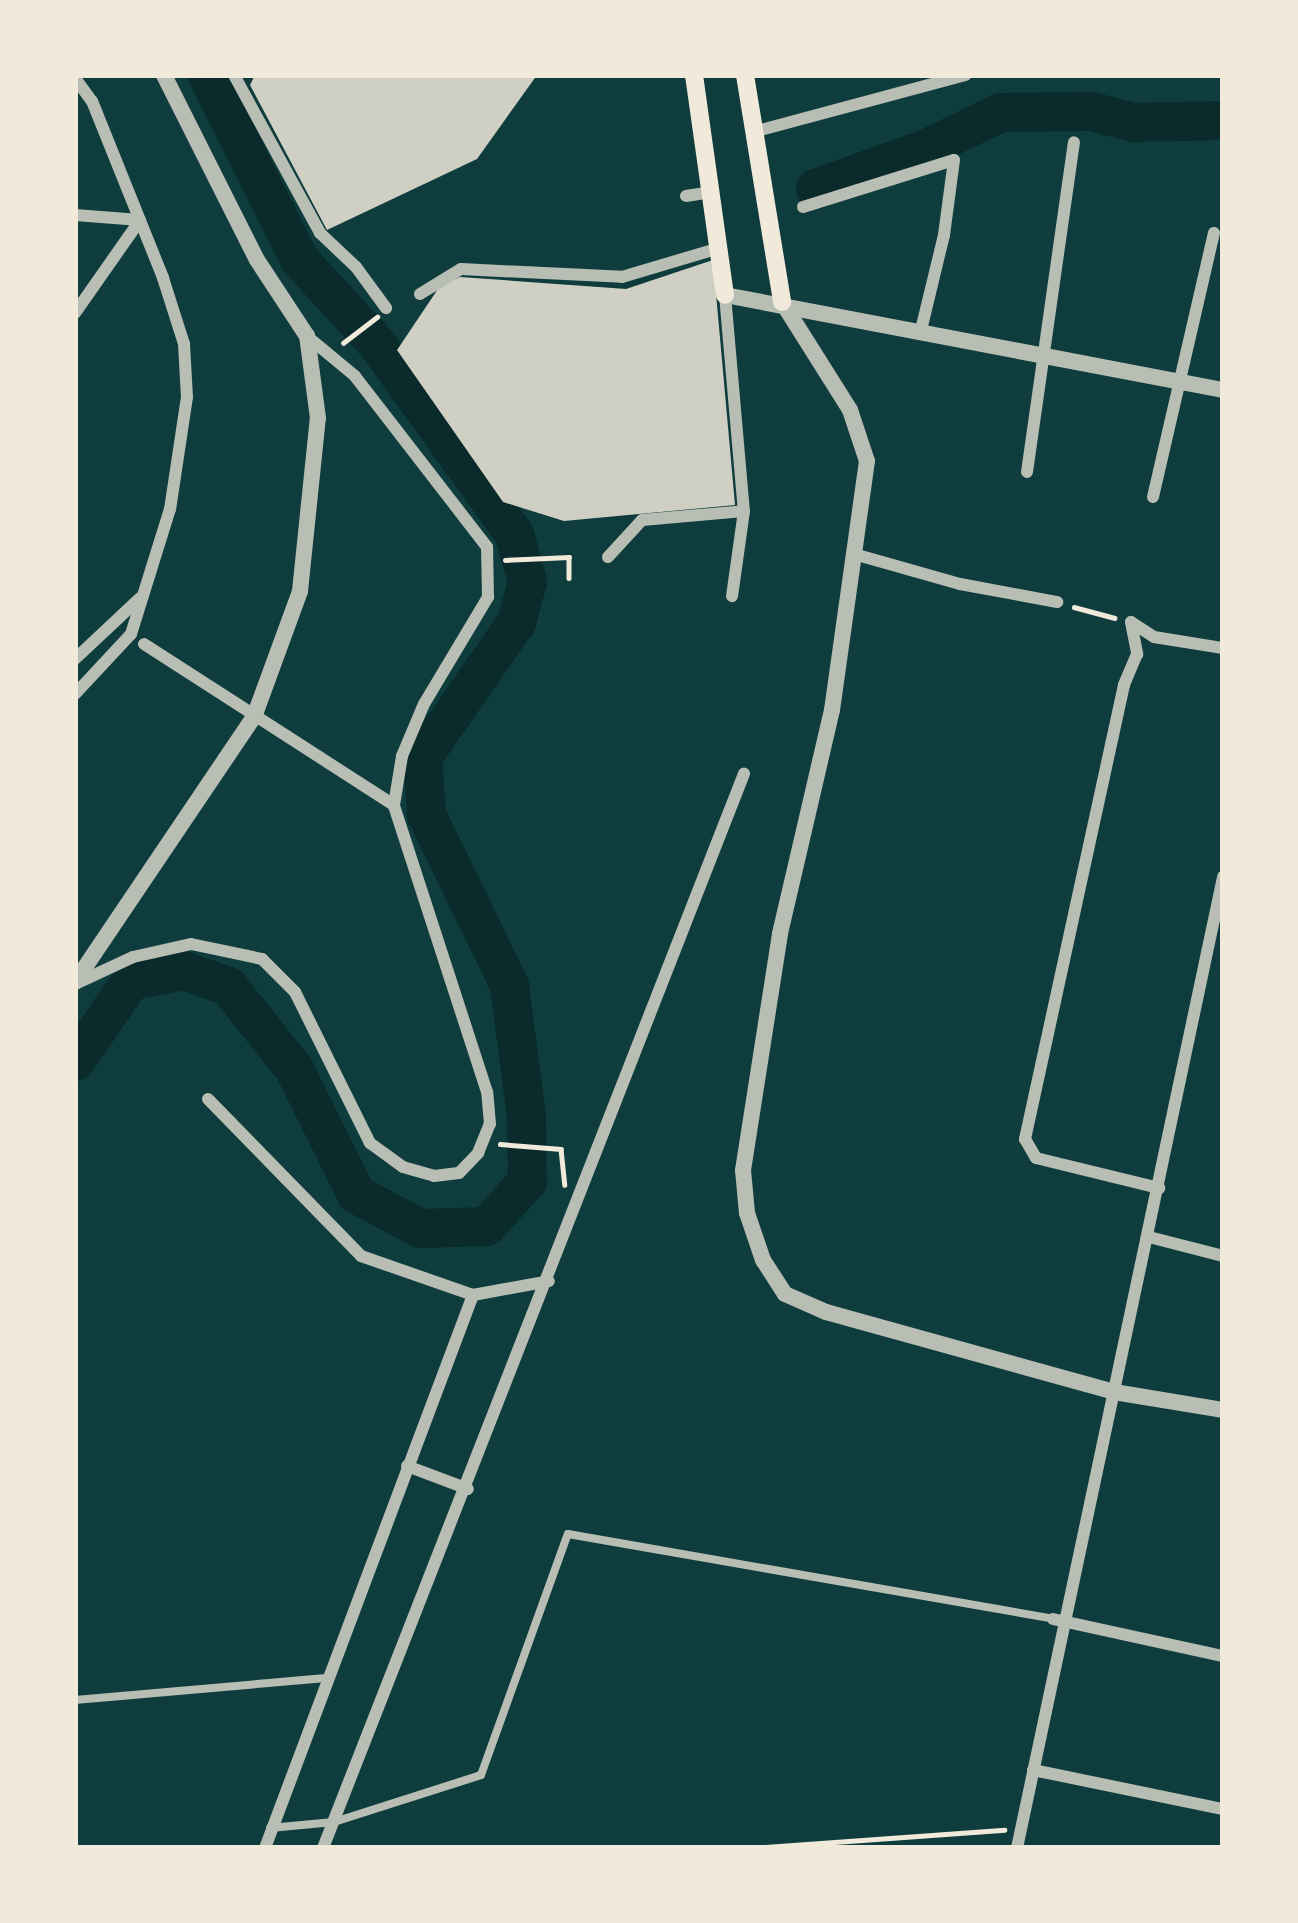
<!DOCTYPE html>
<html>
<head>
<meta charset="utf-8">
<style>
	body { margin:0 }
	#map { position:relative; width:1298px; height:1923px; overflow:hidden; background:#0f3d3e; font-family:Manrope,sans-serif }
	div>[style] { position:absolute }
	[style*='--x'] { left:calc(var(--x)*1px); top:calc(var(--y)*1px); width:calc(var(--w)*1px); rotate:calc(var(--a)*1deg) }
	.river>* { height:39px; margin:-19.5px; padding:0 19.5px; transform-origin:19.5px; border-radius:19.5px; background:#0a2a2b }
	.building>* { inset:0; background:#cfcfc3 }
	.path>* { height:4.5px; margin:-2.25px; padding:0 2.25px; transform-origin:2.25px; border-radius:2.25px; background:#f1e9da }
	.service>* { height:8px; margin:-4px; padding:0 4px; transform-origin:4px; border-radius:4px; background:#b8beb3 }
	.minor>* { height:12px; margin:-6px; padding:0 6px; transform-origin:6px; border-radius:6px; background:#b8beb3 }
	.tertiary>* { height:16px; margin:-8px; padding:0 8px; transform-origin:8px; border-radius:8px; background:#b8beb3 }
	.secondary>* { height:18px; margin:-9px; padding:0 9px; transform-origin:9px; border-radius:9px; background:#f1e9da }
	span { translate:-50% -50%; white-space:nowrap; text-align:center; line-height:1.15; -webkit-text-stroke:12px #f1e9da; paint-order:stroke }
	.frame { position:absolute; inset:0; border:78px solid #f1e9da; pointer-events:none }
</style>
</head>
<body>
<div id="map">
	<div class="river">
		<div style="--x:815;--y:188;--w:118;--a:-19.8"></div>
		<div style="--x:926;--y:148;--w:82;--a:-25.9"></div>
		<div style="--x:1000;--y:112;--w:91;--a:-0.6"></div>
		<div style="--x:1091;--y:111;--w:43;--a:14.7"></div>
		<div style="--x:1133;--y:122;--w:90;--a:-1.3"></div>
		<div style="--x:75;--y:1061;--w:97;--a:-55.5"></div>
		<div style="--x:130;--y:981;--w:54;--a:-11.7"></div>
		<div style="--x:183;--y:970;--w:48;--a:19.6"></div>
		<div style="--x:228;--y:986;--w:106;--a:51.5"></div>
		<div style="--x:294;--y:1069;--w:140;--a:63.6"></div>
		<div style="--x:356;--y:1194;--w:72;--a:28"></div>
		<div style="--x:420;--y:1228;--w:66;--a:-1.7"></div>
		<div style="--x:486;--y:1226;--w:61;--a:-47.7"></div>
		<div style="--x:527;--y:1181;--w:65;--a:-90.9"></div>
		<div style="--x:526;--y:1116;--w:132;--a:-97.4"></div>
		<div style="--x:509;--y:985;--w:190;--a:-115.9"></div>
		<div style="--x:426;--y:814;--w:57;--a:-94"></div>
		<div style="--x:422;--y:757;--w:165;--a:-55.2"></div>
		<div style="--x:516;--y:622;--w:42;--a:-75"></div>
		<div style="--x:527;--y:581;--w:49;--a:-105.5"></div>
		<div style="--x:514;--y:534;--w:234;--a:-125.8"></div>
		<div style="--x:377;--y:344;--w:115;--a:-132.5"></div>
		<div style="--x:299;--y:259;--w:206;--a:-116.6"></div>
	</div>
	<div class="building">
		<div style="clip-path:polygon(255px 75px,537px 75px,477px 159px,327px 230px,250px 85px)"></div>
		<div style="clip-path:polygon(713px 260px,735px 505px,564px 521px,503px 502px,397px 350px,440px 286px,460px 277px,626px 289px)"></div>
	</div>
	<div class="path">
		<div style="--x:343;--y:343;--w:43;--a:-37.4"></div>
		<div style="--x:505;--y:560;--w:64;--a:-2.7"></div>
		<div style="--x:569;--y:557;--w:21;--a:90"></div>
		<div style="--x:1074;--y:607;--w:42;--a:15"></div>
		<div style="--x:500;--y:1144;--w:61;--a:4.7"></div>
		<div style="--x:561;--y:1149;--w:36;--a:84"></div>
		<div style="--x:750;--y:1848;--w:255;--a:-4.1"></div>
	</div>
	<div class="service">
		<div style="--x:75;--y:1700;--w:252;--a:-5"></div>
		<div style="--x:270;--y:1828;--w:64;--a:-5.4"></div>
		<div style="--x:334;--y:1822;--w:154;--a:-17.7"></div>
		<div style="--x:481;--y:1775;--w:256;--a:-70.2"></div>
		<div style="--x:568;--y:1534;--w:492;--a:9.9"></div>
	</div>
	<div class="minor">
		<div style="--x:234;--y:75;--w:180;--a:61.4"></div>
		<div style="--x:320;--y:233;--w:50;--a:43.4"></div>
		<div style="--x:356;--y:267;--w:51;--a:53.8"></div>
		<div style="--x:75;--y:78;--w:29;--a:54"></div>
		<div style="--x:92;--y:101;--w:191;--a:68.1"></div>
		<div style="--x:163;--y:278;--w:69;--a:72.3"></div>
		<div style="--x:184;--y:344;--w:53;--a:86.8"></div>
		<div style="--x:187;--y:397;--w:113;--a:98.6"></div>
		<div style="--x:170;--y:509;--w:131;--a:107.3"></div>
		<div style="--x:131;--y:634;--w:82;--a:133"></div>
		<div style="--x:753;--y:132;--w:220;--a:-15"></div>
		<div style="--x:686;--y:196;--w:25;--a:-9"></div>
		<div style="--x:803;--y:207;--w:158;--a:-17.3"></div>
		<div style="--x:954;--y:160;--w:76;--a:97.6"></div>
		<div style="--x:944;--y:235;--w:98;--a:103.6"></div>
		<div style="--x:75;--y:215;--w:65;--a:4.4"></div>
		<div style="--x:420;--y:294;--w:48;--a:-31.4"></div>
		<div style="--x:461;--y:269;--w:161;--a:2.8"></div>
		<div style="--x:622;--y:277;--w:101;--a:-16.6"></div>
		<div style="--x:725;--y:295;--w:217;--a:85"></div>
		<div style="--x:744;--y:511;--w:86;--a:98"></div>
		<div style="--x:75;--y:313;--w:113;--a:-55"></div>
		<div style="--x:1027;--y:472;--w:333;--a:-81.9"></div>
		<div style="--x:1153;--y:497;--w:271;--a:-77"></div>
		<div style="--x:854;--y:554;--w:110;--a:15.8"></div>
		<div style="--x:960;--y:584;--w:99;--a:10.5"></div>
		<div style="--x:608;--y:557;--w:50;--a:-47.4"></div>
		<div style="--x:642;--y:520;--w:102;--a:-5"></div>
		<div style="--x:1131;--y:622;--w:33;--a:79"></div>
		<div style="--x:1137;--y:654;--w:34;--a:113"></div>
		<div style="--x:1124;--y:685;--w:465;--a:102.3"></div>
		<div style="--x:1025;--y:1139;--w:22;--a:60"></div>
		<div style="--x:1036;--y:1158;--w:127;--a:13.7"></div>
		<div style="--x:1131;--y:622;--w:27;--a:33"></div>
		<div style="--x:1154;--y:637;--w:70;--a:9.1"></div>
		<div style="--x:144;--y:644;--w:297;--a:32.8"></div>
		<div style="--x:75;--y:659;--w:89;--a:-43.2"></div>
		<div style="--x:75;--y:984;--w:64;--a:-25"></div>
		<div style="--x:133;--y:957;--w:59;--a:-12.6"></div>
		<div style="--x:191;--y:944;--w:73;--a:11.9"></div>
		<div style="--x:262;--y:959;--w:47;--a:45"></div>
		<div style="--x:295;--y:992;--w:169;--a:63.6"></div>
		<div style="--x:370;--y:1143;--w:41;--a:36"></div>
		<div style="--x:403;--y:1167;--w:32;--a:16"></div>
		<div style="--x:434;--y:1176;--w:25;--a:-7"></div>
		<div style="--x:459;--y:1173;--w:28;--a:-46"></div>
		<div style="--x:478;--y:1153;--w:31;--a:-68"></div>
		<div style="--x:490;--y:1124;--w:32;--a:-95"></div>
		<div style="--x:487;--y:1092;--w:302;--a:-108"></div>
		<div style="--x:394;--y:805;--w:50;--a:-80.7"></div>
		<div style="--x:402;--y:756;--w:56;--a:-67.1"></div>
		<div style="--x:424;--y:704;--w:125;--a:-59.1"></div>
		<div style="--x:488;--y:597;--w:50;--a:-91.1"></div>
		<div style="--x:487;--y:547;--w:216;--a:-127.7"></div>
		<div style="--x:355;--y:376;--w:61;--a:-140.3"></div>
		<div style="--x:208;--y:1099;--w:219;--a:45.7"></div>
		<div style="--x:361;--y:1256;--w:119;--a:19.2"></div>
		<div style="--x:473;--y:1295;--w:77;--a:-10.4"></div>
		<div style="--x:1149;--y:1237;--w:76;--a:14.4"></div>
		<div style="--x:407;--y:1466;--w:65;--a:20.7"></div>
		<div style="--x:1053;--y:1619;--w:174;--a:12.3"></div>
		<div style="--x:1033;--y:1770;--w:194;--a:11.6"></div>
		<div style="--x:265;--y:1848;--w:591;--a:-69.39"></div>
		<div style="--x:323;--y:1848;--w:1154;--a:-68.6"></div>
		<div style="--x:1017;--y:1848;--w:993;--a:-78.02"></div>
	</div>
	<div class="tertiary">
		<div style="--x:725;--y:295;--w:507;--a:10.8"></div>
		<div style="--x:782;--y:302;--w:128;--a:57.8"></div>
		<div style="--x:850;--y:410;--w:54;--a:71.6"></div>
		<div style="--x:867;--y:461;--w:251;--a:98"></div>
		<div style="--x:832;--y:710;--w:230;--a:103.1"></div>
		<div style="--x:780;--y:934;--w:239;--a:98.9"></div>
		<div style="--x:743;--y:1170;--w:43;--a:84.7"></div>
		<div style="--x:747;--y:1213;--w:50;--a:71.2"></div>
		<div style="--x:763;--y:1260;--w:40;--a:57.1"></div>
		<div style="--x:785;--y:1294;--w:45;--a:23.7"></div>
		<div style="--x:826;--y:1312;--w:299;--a:15.5"></div>
		<div style="--x:1114;--y:1392;--w:110;--a:9.4"></div>
		<div style="--x:75;--y:982;--w:320;--a:-56"></div>
		<div style="--x:254;--y:717;--w:134;--a:-69.9"></div>
		<div style="--x:300;--y:591;--w:174;--a:-84.1"></div>
		<div style="--x:318;--y:418;--w:83;--a:-97.6"></div>
		<div style="--x:307;--y:336;--w:91;--a:-123.3"></div>
		<div style="--x:257;--y:260;--w:207;--a:-116.7"></div>
	</div>
	<div class="secondary">
		<div style="--x:694;--y:75;--w:222;--a:82"></div>
		<div style="--x:745;--y:75;--w:230;--a:80.7"></div>
	</div>
	<div class="frame"></div>
</div>
</body>
</html>
